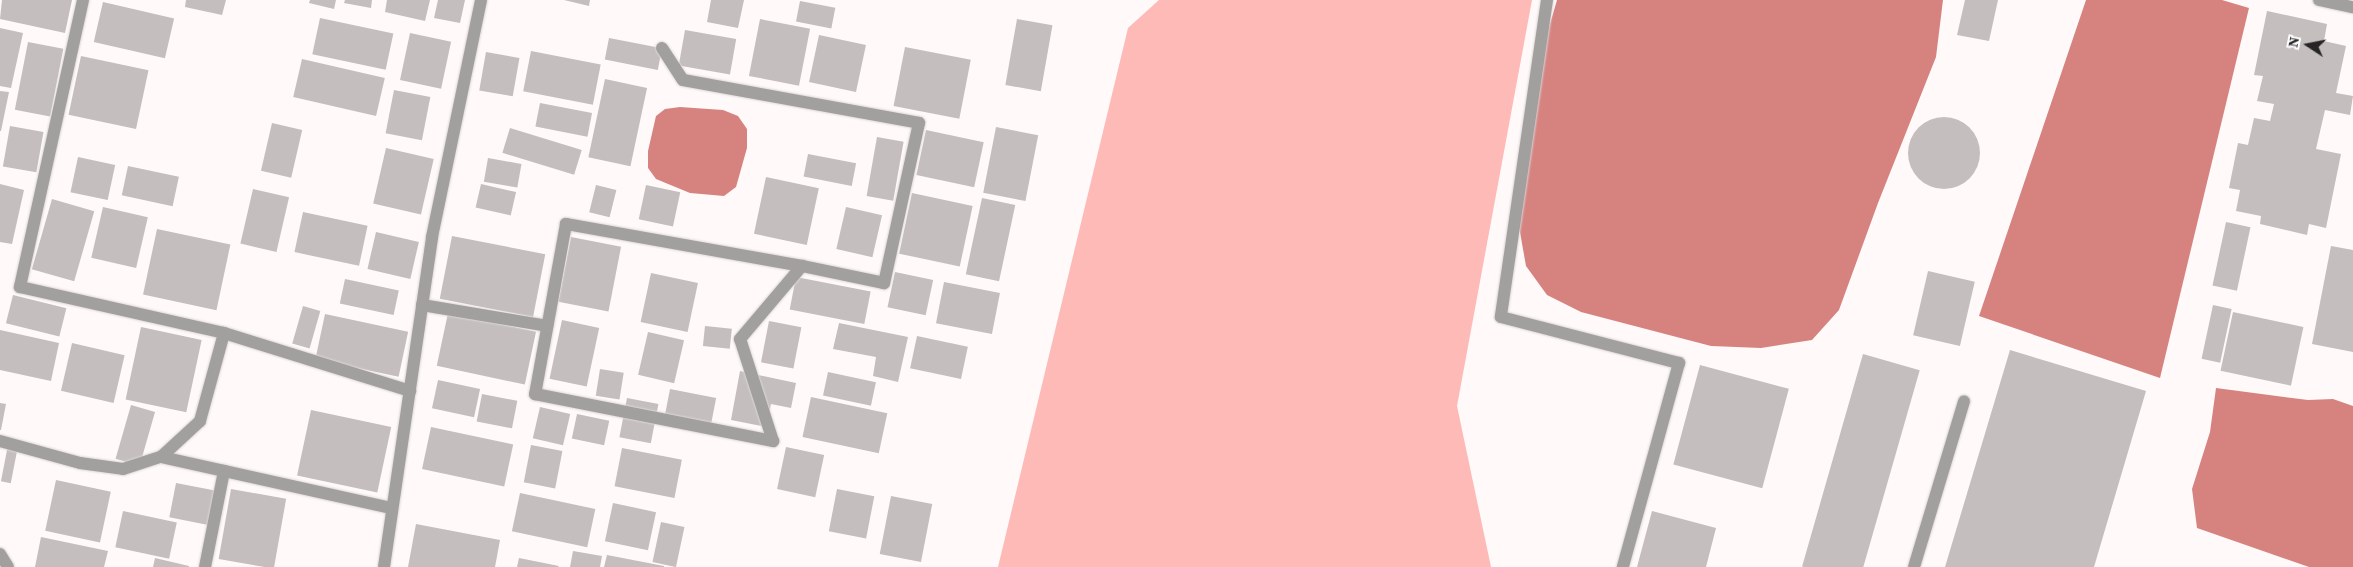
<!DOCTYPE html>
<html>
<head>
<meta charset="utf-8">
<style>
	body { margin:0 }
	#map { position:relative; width:2353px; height:567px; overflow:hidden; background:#fff9f9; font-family:"Source Serif 4",serif }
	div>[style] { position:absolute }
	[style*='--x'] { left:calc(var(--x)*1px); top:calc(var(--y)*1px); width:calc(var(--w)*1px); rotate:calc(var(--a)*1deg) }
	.green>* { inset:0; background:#fdbab7 }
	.water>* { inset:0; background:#d68380 }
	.building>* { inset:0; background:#c4bebe; transform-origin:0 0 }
	.round { border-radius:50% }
	.roads { filter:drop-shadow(0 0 1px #dcd7d7) drop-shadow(0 0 1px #dcd7d7) }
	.minor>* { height:12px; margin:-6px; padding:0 6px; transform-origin:6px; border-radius:6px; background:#a29f9f }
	span { translate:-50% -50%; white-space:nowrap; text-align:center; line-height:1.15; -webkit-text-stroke:4.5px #fff; paint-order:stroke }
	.north { position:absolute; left:2283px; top:20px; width:50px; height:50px; -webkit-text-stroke:4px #fff; paint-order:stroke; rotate:281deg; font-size:14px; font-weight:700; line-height:20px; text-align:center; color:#262424 }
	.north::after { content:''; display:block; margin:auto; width:18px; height:22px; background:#262424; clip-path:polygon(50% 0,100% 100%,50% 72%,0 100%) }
</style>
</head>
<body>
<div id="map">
	<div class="green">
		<div style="clip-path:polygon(1159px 0,1532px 0,1457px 406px,1491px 567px,998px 567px,1128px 28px)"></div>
	</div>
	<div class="water">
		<div style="clip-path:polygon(1557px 0,1943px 0,1936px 57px,1878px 203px,1839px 310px,1812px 340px,1761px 348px,1711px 346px,1581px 312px,1547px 295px,1526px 266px,1515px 204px,1540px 58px)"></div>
		<div style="clip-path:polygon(2086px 0,2222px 0,2249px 8px,2160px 378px,1979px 316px)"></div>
		<div style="clip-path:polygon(680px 107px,723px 110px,738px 116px,747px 129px,747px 148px,736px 187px,724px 196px,690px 193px,656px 179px,648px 168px,648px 151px,656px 116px,665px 109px)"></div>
		<div style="clip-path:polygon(2216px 388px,2308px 400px,2333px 399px,2353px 406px,2353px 567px,2309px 567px,2197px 528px,2192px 489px,2210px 432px)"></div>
	</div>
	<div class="building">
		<div style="clip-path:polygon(2px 0,72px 0,65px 33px,0 19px)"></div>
		<div style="clip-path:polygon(186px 0,226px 0,222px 15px,185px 7px)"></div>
		<div style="clip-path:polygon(310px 0,336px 0,334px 9px,309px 3px)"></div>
		<div style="clip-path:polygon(345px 0,372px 0,371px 8px,344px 3px)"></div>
		<div style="clip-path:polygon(387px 0,430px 0,425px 21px,385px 12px)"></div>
		<div style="clip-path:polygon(438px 0,465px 0,460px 23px,434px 18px)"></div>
		<div style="clip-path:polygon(564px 0,590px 0,589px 6px)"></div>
		<div style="clip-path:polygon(711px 0,744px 0,738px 28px,707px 22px)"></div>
		<div style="clip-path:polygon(1965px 0,1998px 0,1989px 41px,1957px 35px)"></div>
		<div style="left:800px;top:1px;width:36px;height:21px;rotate:11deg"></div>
		<div style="left:103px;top:2px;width:73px;height:41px;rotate:13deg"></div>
		<div style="clip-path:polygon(2267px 11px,2327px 24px,2324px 41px,2346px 46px,2336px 93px,2353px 96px,2350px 115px,2325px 110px,2316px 149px,2341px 154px,2326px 228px,2309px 224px,2307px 235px,2260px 224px,2261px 216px,2236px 211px,2240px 190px,2229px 188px,2238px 143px,2248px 145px,2254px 118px,2270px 121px,2274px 104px,2257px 101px,2263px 76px,2254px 75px)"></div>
		<div style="left:320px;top:18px;width:75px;height:37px;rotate:12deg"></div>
		<div style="left:760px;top:19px;width:51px;height:58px;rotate:11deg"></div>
		<div style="left:1017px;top:19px;width:36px;height:67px;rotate:10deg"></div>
		<div style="clip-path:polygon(0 28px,23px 33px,11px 88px,0 86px)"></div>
		<div style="left:685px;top:30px;width:52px;height:36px;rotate:10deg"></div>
		<div style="left:410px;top:33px;width:42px;height:48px;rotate:12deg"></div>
		<div style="left:819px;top:35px;width:48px;height:48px;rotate:12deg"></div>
		<div style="left:609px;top:38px;width:54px;height:22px;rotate:11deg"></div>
		<div style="left:28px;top:42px;width:36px;height:69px;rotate:11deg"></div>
		<div style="left:905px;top:47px;width:67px;height:60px;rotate:11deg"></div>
		<div style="left:531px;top:51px;width:71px;height:41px;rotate:11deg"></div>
		<div style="left:486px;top:52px;width:34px;height:39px;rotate:10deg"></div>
		<div style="left:81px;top:56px;width:69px;height:60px;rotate:12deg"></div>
		<div style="left:302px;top:59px;width:85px;height:39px;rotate:13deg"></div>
		<div style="left:605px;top:79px;width:43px;height:80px;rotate:12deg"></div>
		<div style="left:394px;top:90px;width:37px;height:44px;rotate:11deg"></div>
		<div style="clip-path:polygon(0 91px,9px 92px,1px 131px,0 131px)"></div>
		<div style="left:540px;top:103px;width:53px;height:24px;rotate:11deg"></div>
		<div class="round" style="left:1908px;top:117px;width:72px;height:72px"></div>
		<div style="left:272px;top:123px;width:31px;height:49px;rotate:13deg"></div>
		<div style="left:10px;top:126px;width:34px;height:41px;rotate:10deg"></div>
		<div style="left:996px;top:127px;width:43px;height:67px;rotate:11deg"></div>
		<div style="left:510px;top:128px;width:75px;height:26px;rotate:17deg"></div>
		<div style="left:926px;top:130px;width:59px;height:46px;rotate:12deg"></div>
		<div style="left:877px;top:137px;width:27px;height:60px;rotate:10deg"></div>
		<div style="left:386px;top:148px;width:49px;height:57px;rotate:13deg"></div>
		<div style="left:808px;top:154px;width:49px;height:23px;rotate:11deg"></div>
		<div style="left:78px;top:157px;width:38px;height:36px;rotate:12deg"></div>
		<div style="left:488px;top:158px;width:34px;height:24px;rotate:10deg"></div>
		<div style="left:128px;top:166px;width:52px;height:30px;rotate:12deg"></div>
		<div style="left:766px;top:177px;width:54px;height:58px;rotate:12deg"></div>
		<div style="clip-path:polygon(0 184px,24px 190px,12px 244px,0 242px)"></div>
		<div style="left:481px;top:184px;width:36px;height:24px;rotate:13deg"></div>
		<div style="left:596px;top:185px;width:21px;height:28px;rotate:14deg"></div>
		<div style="left:646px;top:185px;width:35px;height:35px;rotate:12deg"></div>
		<div style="left:253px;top:189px;width:37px;height:56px;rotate:13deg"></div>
		<div style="left:912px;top:193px;width:62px;height:62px;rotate:12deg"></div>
		<div style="left:982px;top:198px;width:34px;height:78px;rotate:12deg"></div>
		<div style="left:52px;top:199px;width:44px;height:73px;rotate:16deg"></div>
		<div style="left:103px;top:207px;width:46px;height:52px;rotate:13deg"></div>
		<div style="left:846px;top:207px;width:37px;height:43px;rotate:13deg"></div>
		<div style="left:303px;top:212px;width:66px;height:41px;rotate:12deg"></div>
		<div style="left:2226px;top:222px;width:25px;height:65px;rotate:12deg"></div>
		<div style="left:157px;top:229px;width:75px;height:67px;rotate:12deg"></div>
		<div style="left:376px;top:232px;width:44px;height:38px;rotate:13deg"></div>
		<div style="left:452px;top:236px;width:95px;height:64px;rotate:11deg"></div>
		<div style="left:571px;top:237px;width:51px;height:66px;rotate:11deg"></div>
		<div style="clip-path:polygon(2331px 246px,2353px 250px,2353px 352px,2312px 344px)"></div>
		<div style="left:1928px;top:271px;width:48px;height:66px;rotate:13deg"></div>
		<div style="left:895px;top:272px;width:39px;height:36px;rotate:12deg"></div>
		<div style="left:651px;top:273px;width:48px;height:50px;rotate:12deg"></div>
		<div style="left:796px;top:277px;width:76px;height:33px;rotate:11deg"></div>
		<div style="left:345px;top:279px;width:55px;height:25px;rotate:12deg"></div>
		<div style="left:944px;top:282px;width:57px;height:42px;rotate:11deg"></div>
		<div style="left:13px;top:295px;width:55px;height:29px;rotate:14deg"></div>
		<div style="left:2213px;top:305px;width:19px;height:55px;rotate:12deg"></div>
		<div style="left:303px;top:306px;width:18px;height:39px;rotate:16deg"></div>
		<div style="left:2233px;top:312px;width:72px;height:60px;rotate:12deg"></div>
		<div style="left:448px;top:313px;width:90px;height:54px;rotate:12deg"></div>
		<div style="left:325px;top:314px;width:85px;height:46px;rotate:12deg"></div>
		<div style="left:562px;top:320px;width:38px;height:60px;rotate:12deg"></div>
		<div style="left:769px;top:321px;width:33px;height:42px;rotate:11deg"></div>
		<div style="clip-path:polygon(839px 323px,908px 337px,898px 382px,873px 376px,876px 357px,833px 349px)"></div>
		<div style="left:705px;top:326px;width:27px;height:20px;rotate:6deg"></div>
		<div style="left:141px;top:327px;width:62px;height:74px;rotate:12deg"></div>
		<div style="clip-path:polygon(0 330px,59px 343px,51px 381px,0 370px)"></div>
		<div style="left:648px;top:332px;width:37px;height:44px;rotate:13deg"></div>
		<div style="left:917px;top:336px;width:52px;height:33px;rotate:12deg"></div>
		<div style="left:72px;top:343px;width:54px;height:49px;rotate:13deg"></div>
		<div style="clip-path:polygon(2010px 350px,2146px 391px,2094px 567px,1945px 567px)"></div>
		<div style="left:1863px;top:354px;width:59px;height:221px;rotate:16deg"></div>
		<div style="left:1700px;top:365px;width:92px;height:103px;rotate:15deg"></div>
		<div style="left:600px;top:369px;width:24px;height:27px;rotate:9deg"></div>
		<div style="clip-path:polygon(740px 371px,796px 383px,791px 408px,771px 404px,766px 427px,731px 420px)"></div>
		<div style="left:828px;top:372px;width:49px;height:24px;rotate:12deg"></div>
		<div style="left:438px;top:380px;width:43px;height:29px;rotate:12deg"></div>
		<div style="left:670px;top:389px;width:47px;height:26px;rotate:11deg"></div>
		<div style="left:482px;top:394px;width:36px;height:28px;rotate:11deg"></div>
		<div style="left:811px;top:397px;width:78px;height:41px;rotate:12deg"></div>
		<div style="left:627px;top:398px;width:32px;height:40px;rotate:11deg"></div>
		<div style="clip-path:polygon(0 403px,6px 404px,1px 430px,0 430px)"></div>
		<div style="left:131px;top:405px;width:25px;height:56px;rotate:16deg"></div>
		<div style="left:540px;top:407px;width:31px;height:32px;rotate:13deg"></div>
		<div style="left:311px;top:410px;width:82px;height:67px;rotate:12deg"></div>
		<div style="left:577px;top:414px;width:33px;height:25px;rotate:12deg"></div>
		<div style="left:431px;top:427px;width:84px;height:43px;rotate:12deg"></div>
		<div style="left:8px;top:445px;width:10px;height:37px;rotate:11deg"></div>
		<div style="left:531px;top:445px;width:32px;height:38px;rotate:11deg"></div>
		<div style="left:786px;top:447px;width:39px;height:43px;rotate:12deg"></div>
		<div style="left:622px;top:448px;width:61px;height:39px;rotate:11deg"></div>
		<div style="left:56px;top:480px;width:56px;height:52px;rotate:12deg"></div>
		<div style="left:176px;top:483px;width:41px;height:35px;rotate:11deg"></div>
		<div style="left:231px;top:489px;width:56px;height:71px;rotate:10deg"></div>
		<div style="left:837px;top:489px;width:38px;height:43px;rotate:11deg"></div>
		<div style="left:520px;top:493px;width:77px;height:39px;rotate:12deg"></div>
		<div style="left:891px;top:496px;width:42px;height:59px;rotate:11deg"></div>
		<div style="left:613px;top:503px;width:44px;height:39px;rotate:12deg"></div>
		<div style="left:123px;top:511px;width:55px;height:37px;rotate:12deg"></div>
		<div style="clip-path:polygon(1652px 511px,1716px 528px,1706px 567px,1637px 567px)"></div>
		<div style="left:661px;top:522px;width:24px;height:41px;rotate:12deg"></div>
		<div style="clip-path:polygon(416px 524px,500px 540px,495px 567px,408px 567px)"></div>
		<div style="clip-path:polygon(41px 537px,108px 551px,104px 567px,35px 567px)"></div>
		<div style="clip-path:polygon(573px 551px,602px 556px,600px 567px,570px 567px)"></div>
		<div style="clip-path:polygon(607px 555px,664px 566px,664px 567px,604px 567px)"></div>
		<div style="clip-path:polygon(155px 558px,189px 566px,189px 567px,153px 567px)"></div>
		<div style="clip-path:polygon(519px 558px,559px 566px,558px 567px,517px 567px)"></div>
	</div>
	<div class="roads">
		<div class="minor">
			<div style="--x:83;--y:0;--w:294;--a:102.4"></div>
			<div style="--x:20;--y:287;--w:209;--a:12.7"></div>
			<div style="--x:224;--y:333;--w:195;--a:17.3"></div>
			<div style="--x:1547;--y:0;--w:320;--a:98.3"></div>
			<div style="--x:1501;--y:317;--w:184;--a:14.5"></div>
			<div style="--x:1679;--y:363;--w:212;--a:105.4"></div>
			<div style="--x:2319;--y:0;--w:35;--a:12"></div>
			<div style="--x:662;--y:48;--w:38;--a:57"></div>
			<div style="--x:683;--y:80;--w:240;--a:10.3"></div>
			<div style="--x:919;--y:123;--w:164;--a:102.3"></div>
			<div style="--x:884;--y:283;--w:84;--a:-168.3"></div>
			<div style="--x:802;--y:266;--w:240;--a:-169.9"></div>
			<div style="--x:566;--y:224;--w:173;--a:100.3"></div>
			<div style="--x:535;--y:394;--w:243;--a:11.2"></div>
			<div style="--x:773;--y:441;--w:107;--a:-107.9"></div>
			<div style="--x:740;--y:339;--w:96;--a:-49.7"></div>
			<div style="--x:422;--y:305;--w:127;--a:9.5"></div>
			<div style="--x:0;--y:441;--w:83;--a:15.4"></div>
			<div style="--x:80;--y:463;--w:43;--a:7.9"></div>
			<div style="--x:123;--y:469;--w:40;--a:-18"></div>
			<div style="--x:161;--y:457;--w:53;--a:-42.7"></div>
			<div style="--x:200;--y:421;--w:91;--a:-74.7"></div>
			<div style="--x:161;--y:457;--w:236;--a:12.5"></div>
			<div style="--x:0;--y:554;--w:15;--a:58"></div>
			<div style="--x:205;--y:567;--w:98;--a:-78.8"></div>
			<div style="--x:384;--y:567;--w:333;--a:-81.7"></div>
			<div style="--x:432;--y:237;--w:242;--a:-78.3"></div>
			<div style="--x:1914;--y:567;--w:173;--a:-73.2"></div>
		</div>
	</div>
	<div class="north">N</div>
</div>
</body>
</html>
